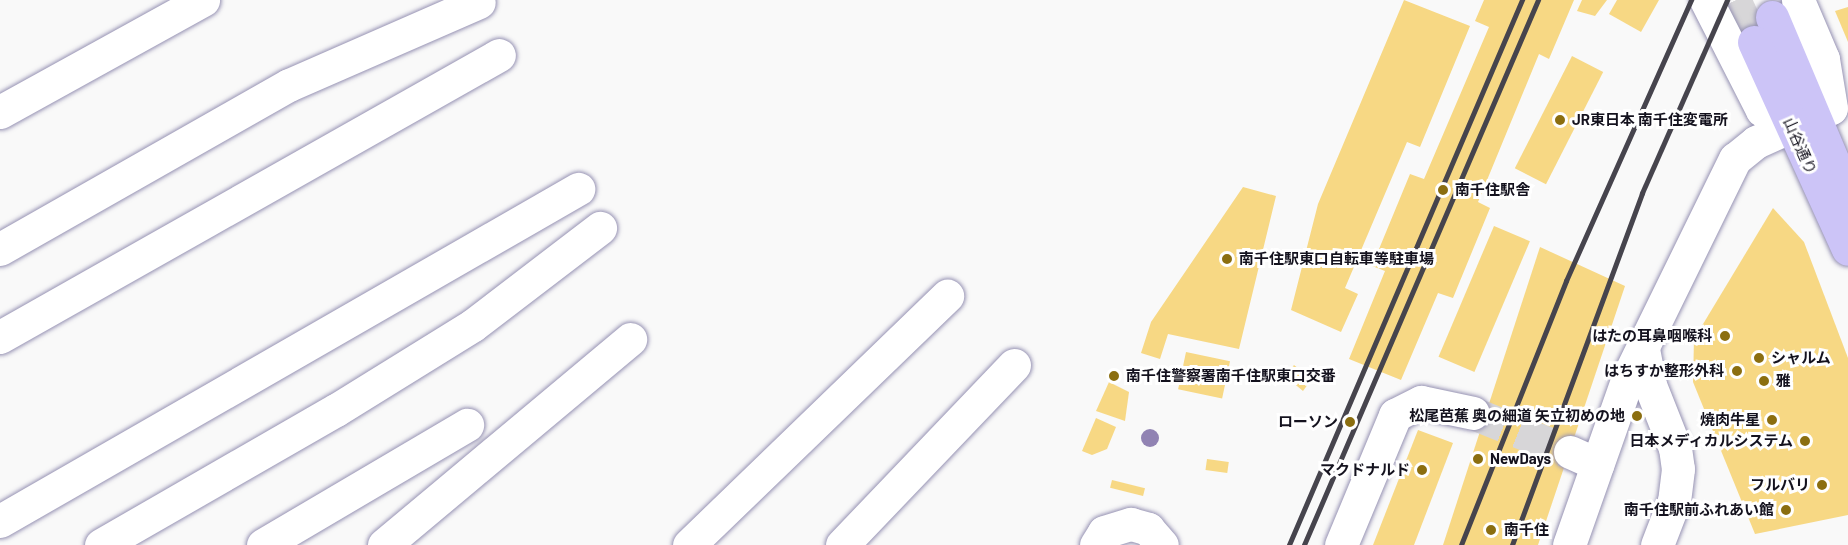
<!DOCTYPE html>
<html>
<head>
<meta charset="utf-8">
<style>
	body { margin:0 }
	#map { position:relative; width:1848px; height:545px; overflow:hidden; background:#f9f9f9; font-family:Barlow,"Noto Sans JP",sans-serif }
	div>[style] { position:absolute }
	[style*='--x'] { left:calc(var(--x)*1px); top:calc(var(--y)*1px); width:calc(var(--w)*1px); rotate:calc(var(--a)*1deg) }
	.building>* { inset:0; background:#f7d884; transform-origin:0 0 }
	.minor-tunnel>* { height:33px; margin-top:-16.5px; transform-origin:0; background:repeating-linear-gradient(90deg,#d7d6d8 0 33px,transparent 0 49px) }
	.major-tunnel>* { height:33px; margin-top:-16.5px; transform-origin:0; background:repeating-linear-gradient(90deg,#d7d6d8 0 33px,transparent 0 49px) }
	.roads { filter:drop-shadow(0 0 2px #9692b3) drop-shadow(0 0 2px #9692b3) }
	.minor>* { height:33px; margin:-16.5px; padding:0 16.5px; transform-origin:16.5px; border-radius:16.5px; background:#fff }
	.major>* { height:33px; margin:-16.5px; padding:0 16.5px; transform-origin:16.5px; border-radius:16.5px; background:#ccc4f7 }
	.rail>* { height:4.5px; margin:-2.25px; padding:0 2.25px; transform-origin:2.25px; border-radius:2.25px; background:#46444d }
	.trees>* { width:18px; height:18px; margin:-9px; border-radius:50%; background:#9183b3 }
	.dots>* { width:16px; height:16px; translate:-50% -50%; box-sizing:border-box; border:3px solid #fff; border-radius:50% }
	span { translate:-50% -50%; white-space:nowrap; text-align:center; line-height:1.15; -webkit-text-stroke:6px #fff; paint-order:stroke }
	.poi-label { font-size:15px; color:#14121e; font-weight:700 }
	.left { translate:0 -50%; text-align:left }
	.right { translate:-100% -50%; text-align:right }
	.street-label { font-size:15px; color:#14121e }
</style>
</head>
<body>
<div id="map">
	<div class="building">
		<div style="clip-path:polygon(1404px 0,1470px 26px,1420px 147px,1407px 142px,1345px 288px,1358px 294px,1341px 332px,1291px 310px,1318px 204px)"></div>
		<div style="clip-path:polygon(1484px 0,1574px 0,1549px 59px,1539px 54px,1478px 202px,1490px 208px,1453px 298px,1438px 293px,1401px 380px,1349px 359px,1385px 271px,1372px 266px,1410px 174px,1424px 179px,1489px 27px,1475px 21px)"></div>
		<div style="clip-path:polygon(1582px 0,1607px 0,1595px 16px,1577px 11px)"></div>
		<div style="clip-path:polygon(1617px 0,1659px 0,1641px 32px,1609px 14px)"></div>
		<div style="clip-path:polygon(1848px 7px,1848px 42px,1835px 11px)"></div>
		<div style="left:1572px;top:56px;width:35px;height:126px;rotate:27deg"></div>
		<div style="clip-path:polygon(1243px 187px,1276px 196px,1239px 349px,1168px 334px,1160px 359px,1141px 353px,1151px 322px)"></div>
		<div style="clip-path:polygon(1773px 208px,1804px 242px,1848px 358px,1848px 515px,1755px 534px,1693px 382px,1694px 339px)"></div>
		<div style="left:1494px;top:226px;width:39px;height:142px;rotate:23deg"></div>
		<div style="clip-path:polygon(1540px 247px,1625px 286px,1538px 545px,1443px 545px)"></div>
		<div style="left:1186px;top:352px;width:45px;height:38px;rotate:12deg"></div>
		<div style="clip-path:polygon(1294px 365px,1304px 373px,1309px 367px,1316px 373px,1303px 391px,1285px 376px)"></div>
		<div style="clip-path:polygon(1109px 382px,1129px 392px,1125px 421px,1096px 411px)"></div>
		<div style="clip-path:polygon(1096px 418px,1116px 427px,1107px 449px,1092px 455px,1082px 451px)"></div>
		<div style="clip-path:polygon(1418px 430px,1453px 443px,1414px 545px,1373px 545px)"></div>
		<div style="left:1207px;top:459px;width:22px;height:11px;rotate:8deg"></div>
		<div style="left:1112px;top:480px;width:34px;height:8px;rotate:14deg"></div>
	</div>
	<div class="minor-tunnel">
		<div style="--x:1473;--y:413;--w:105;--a:21.9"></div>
	</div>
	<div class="major-tunnel">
		<div style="--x:1735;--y:0;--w:46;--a:65.7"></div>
	</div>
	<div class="roads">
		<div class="minor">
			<div style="--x:1706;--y:0;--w:123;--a:63"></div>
			<div style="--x:1762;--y:110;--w:32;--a:30"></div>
			<div style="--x:0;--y:112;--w:232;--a:-28.9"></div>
			<div style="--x:0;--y:249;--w:332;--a:-29.6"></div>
			<div style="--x:289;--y:85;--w:207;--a:-23.6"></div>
			<div style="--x:0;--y:337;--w:573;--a:-29.47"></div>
			<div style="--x:1643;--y:349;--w:37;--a:79"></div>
			<div style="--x:1650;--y:385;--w:68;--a:68.4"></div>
			<div style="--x:1675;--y:448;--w:21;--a:82"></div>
			<div style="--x:1678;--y:469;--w:32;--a:97"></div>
			<div style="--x:1674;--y:501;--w:47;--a:111.1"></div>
			<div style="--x:1570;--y:452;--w:30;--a:24"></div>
			<div style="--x:0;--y:521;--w:667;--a:-29.87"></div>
			<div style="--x:101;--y:545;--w:271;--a:-29.9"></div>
			<div style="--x:336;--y:410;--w:161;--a:-31.8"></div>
			<div style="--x:473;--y:325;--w:160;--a:-37.4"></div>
			<div style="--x:263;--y:545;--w:237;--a:-30.5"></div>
			<div style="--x:384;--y:545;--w:321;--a:-39.9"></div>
			<div style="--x:689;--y:545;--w:359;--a:-44"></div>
			<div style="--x:842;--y:545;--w:249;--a:-46.3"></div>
			<div style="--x:1096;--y:545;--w:15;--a:-58"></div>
			<div style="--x:1104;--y:532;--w:28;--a:-17"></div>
			<div style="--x:1131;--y:524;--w:18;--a:16"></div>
			<div style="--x:1148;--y:529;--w:21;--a:49"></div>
			<div style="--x:1341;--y:545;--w:141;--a:-67.4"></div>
			<div style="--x:1395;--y:415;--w:29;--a:-27"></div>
			<div style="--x:1421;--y:402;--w:53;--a:11.9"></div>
			<div style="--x:1569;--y:545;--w:180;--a:-70.6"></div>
			<div style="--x:1629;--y:375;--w:241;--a:-63.9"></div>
			<div style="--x:1735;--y:159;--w:27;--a:-39"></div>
			<div style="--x:1756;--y:142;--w:82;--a:-24.4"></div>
			<div style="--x:1831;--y:108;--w:50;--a:-99.3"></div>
			<div style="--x:1823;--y:59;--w:64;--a:-113"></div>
		</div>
		<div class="major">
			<div style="--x:1772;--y:17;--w:195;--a:67.1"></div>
			<div style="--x:1754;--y:42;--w:227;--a:65.6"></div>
		</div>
	</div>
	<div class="rail">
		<div style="--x:1289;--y:545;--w:593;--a:-66.85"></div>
		<div style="--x:1304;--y:545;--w:593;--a:-66.76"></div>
		<div style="--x:1461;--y:545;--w:284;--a:-68.3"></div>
		<div style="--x:1566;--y:281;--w:308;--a:-66"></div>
		<div style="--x:1512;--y:545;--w:375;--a:-69.7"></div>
		<div style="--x:1642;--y:193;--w:211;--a:-66.2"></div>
	</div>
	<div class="trees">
		<div style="left:1150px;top:438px"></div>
	</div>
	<div class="dots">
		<div style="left:1560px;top:120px;background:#8b6e10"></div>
		<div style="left:1443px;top:190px;background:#8b6e10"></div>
		<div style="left:1227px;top:259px;background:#8b6e10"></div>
		<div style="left:1725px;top:336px;background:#8b6e10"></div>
		<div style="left:1759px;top:358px;background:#8b6e10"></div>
		<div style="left:1737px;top:371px;background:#8b6e10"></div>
		<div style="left:1114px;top:376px;background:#8b6e10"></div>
		<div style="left:1764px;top:381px;background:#8b6e10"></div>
		<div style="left:1637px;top:416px;background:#8b6e10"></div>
		<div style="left:1772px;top:420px;background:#8b6e10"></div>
		<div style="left:1350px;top:422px;background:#8b6e10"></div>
		<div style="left:1805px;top:441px;background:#8b6e10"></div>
		<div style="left:1478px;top:459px;background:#8b6e10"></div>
		<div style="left:1422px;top:470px;background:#8b6e10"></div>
		<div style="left:1822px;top:485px;background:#8b6e10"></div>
		<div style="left:1786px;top:510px;background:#8b6e10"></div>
		<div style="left:1491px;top:530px;background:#8b6e10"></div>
	</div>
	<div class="poi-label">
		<span class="left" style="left:1572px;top:120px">JR東日本 南千住変電所</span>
		<span class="left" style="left:1455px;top:190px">南千住駅舎</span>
		<span class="left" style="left:1239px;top:259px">南千住駅東口自転車等駐車場</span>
		<span class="right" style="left:1712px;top:336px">はたの耳鼻咽喉科</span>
		<span class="left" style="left:1771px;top:358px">シャルム</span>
		<span class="right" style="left:1724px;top:371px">はちすか整形外科</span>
		<span class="left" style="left:1126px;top:376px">南千住警察署南千住駅東口交番</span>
		<span class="left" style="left:1776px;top:381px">雅</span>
		<span class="right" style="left:1625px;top:416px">松尾芭蕉 奥の細道 矢立初めの地</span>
		<span class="right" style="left:1760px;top:420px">焼肉牛星</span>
		<span class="right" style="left:1338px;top:422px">ローソン</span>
		<span class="right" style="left:1793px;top:441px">日本メディカルシステム</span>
		<span class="left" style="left:1490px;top:459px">NewDays</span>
		<span class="right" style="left:1410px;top:470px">マクドナルド</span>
		<span class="right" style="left:1810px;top:485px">フルバリ</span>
		<span class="right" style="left:1774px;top:510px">南千住駅前ふれあい館</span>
		<span class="left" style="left:1504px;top:530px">南千住</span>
	</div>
	<div class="street-label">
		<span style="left:1800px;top:146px;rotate:66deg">山谷通り</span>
	</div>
</div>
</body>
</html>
